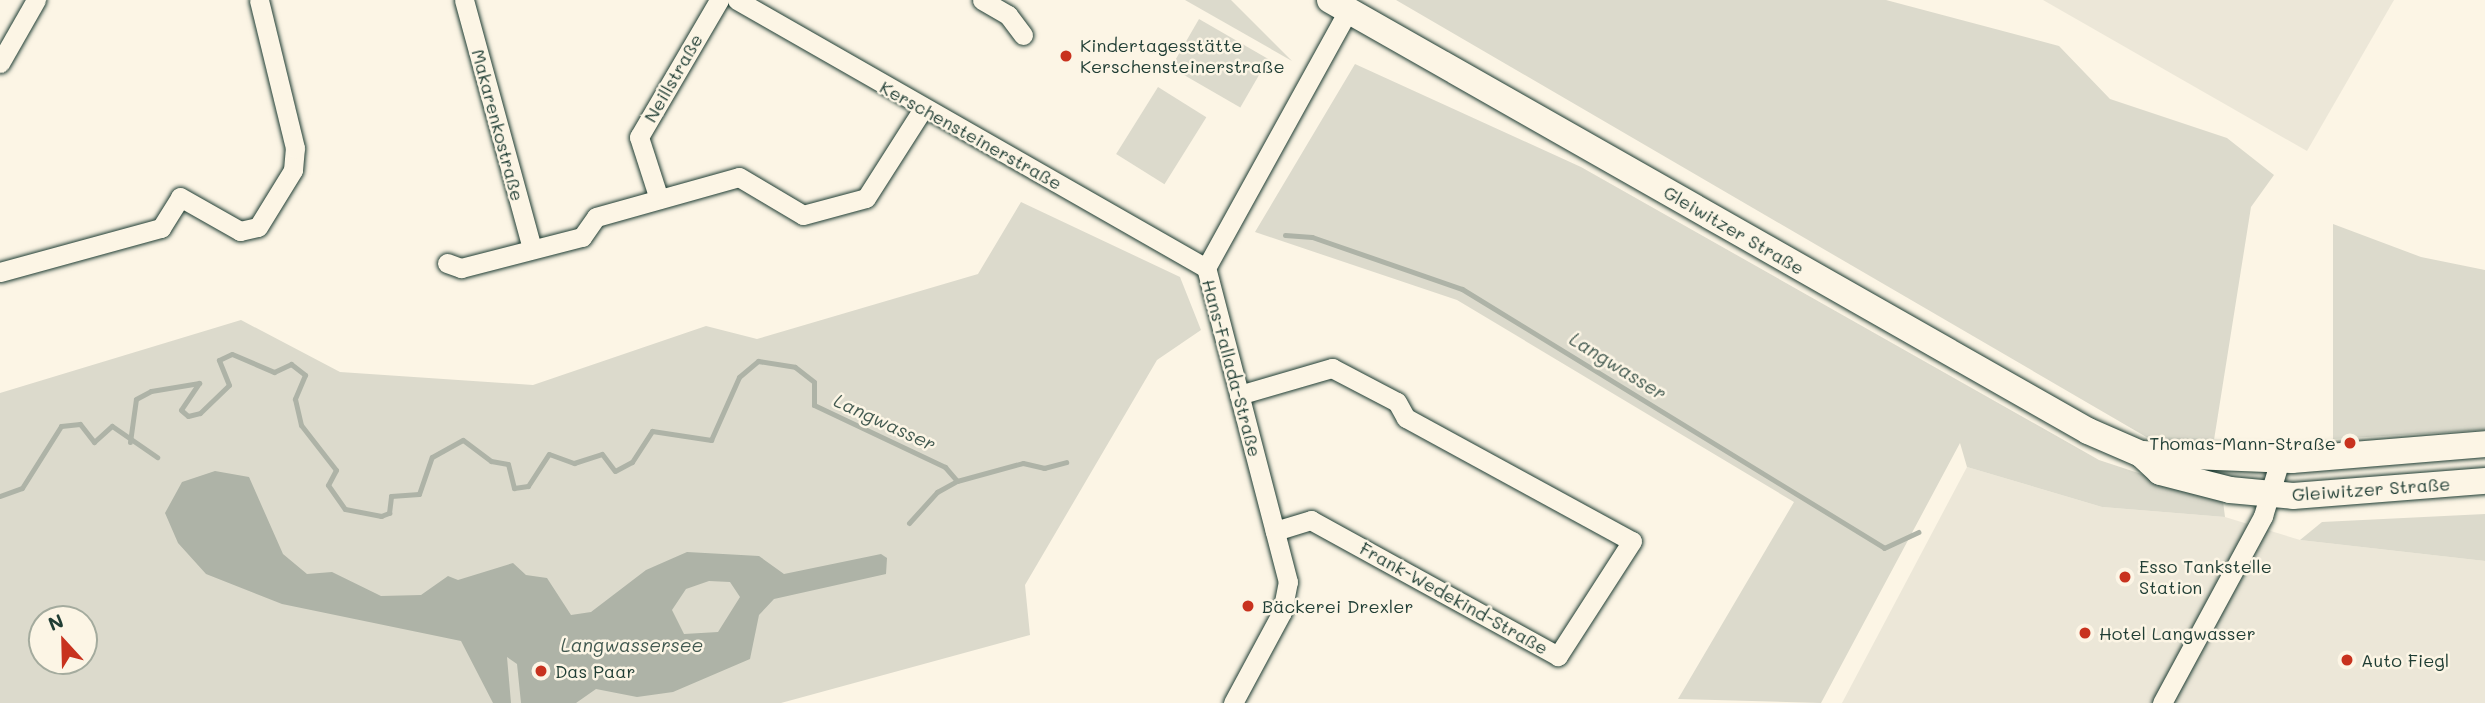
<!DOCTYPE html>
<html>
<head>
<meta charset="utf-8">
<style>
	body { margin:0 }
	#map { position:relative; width:2485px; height:703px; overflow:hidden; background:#fcf5e5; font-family:Mali,sans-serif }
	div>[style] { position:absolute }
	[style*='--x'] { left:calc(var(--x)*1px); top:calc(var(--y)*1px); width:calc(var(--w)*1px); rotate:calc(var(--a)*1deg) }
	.built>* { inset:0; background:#ece7d8 }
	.green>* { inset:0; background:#dcdacc; transform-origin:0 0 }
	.water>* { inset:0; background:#aeb3a7 }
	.stream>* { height:5px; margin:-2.5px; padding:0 2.5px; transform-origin:2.5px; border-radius:2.5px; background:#aeb3a7 }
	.roads { filter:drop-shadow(0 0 2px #1f3d34) drop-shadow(0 0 2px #1f3d34) }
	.minor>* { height:19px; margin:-9.5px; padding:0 9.5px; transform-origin:9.5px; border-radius:9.5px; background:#fcf5e5 }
	.major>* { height:26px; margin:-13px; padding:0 13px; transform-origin:13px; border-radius:13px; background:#fcf5e5 }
	.dots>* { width:19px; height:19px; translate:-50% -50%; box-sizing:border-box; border:4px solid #fcf5e5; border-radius:50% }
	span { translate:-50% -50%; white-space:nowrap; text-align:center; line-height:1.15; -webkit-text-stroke:5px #fcf5e5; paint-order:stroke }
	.poi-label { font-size:18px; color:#1f3d34 }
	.left { translate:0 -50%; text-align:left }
	.right { translate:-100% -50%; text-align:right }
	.street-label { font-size:18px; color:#1f3d34 }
	.water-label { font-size:19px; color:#435a51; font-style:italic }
	.north { position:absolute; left:28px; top:605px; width:70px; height:70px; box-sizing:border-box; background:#fcf5e5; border:2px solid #a4ab9e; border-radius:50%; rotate:338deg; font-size:19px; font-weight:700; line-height:28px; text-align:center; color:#1f3d34 }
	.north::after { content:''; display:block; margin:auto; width:24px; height:32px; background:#c8321e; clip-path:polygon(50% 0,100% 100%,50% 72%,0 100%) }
</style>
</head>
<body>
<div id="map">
	<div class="built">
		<div style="clip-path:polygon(2043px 0,2394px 0,2307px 151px)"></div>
		<div style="clip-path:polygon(1967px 467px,2102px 507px,2225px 517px,2300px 540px,2485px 561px,2485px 703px,1842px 703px)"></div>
	</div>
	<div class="green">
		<div style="clip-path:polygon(1185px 0,1231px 0,1292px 61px)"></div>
		<div style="clip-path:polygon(1396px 0,1886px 0,2059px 46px,2110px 99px,2227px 138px,2274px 175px,2251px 207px,2214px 440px,2148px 438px)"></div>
		<div style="left:1199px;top:19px;width:80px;height:56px;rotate:30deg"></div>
		<div style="clip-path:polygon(1355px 64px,1581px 167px,2099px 460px,2223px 501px,2225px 517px,2102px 507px,1967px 467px,1960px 443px,1821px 703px,1678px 699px,1794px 502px,1457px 300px,1255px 232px)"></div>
		<div style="left:1158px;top:87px;width:57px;height:79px;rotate:32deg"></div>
		<div style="clip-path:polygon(evenodd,1021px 202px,1180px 277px,1201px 330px,1157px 360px,1025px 585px,1030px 635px,781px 703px,0 703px,0 393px,241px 320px,340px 372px,533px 385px,706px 326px,757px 339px,978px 274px,1021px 202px,42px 619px,84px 619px,84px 661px,42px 661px,42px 619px)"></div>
		<div style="clip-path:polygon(2333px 224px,2421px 257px,2485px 270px,2485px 430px,2333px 439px)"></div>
		<div style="clip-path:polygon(2485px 514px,2485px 561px,2300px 540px,2322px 522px)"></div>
	</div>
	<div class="water">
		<div style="clip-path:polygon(evenodd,215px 471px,249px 477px,283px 554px,307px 574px,332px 572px,381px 596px,421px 595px,448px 576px,458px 580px,513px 563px,526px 575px,547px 578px,571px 615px,591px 612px,646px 570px,687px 552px,759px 556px,784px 574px,881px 554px,887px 558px,886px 574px,774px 599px,759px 615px,750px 659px,673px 692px,637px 697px,596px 689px,576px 703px,521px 703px,517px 664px,507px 657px,511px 703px,493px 703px,461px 641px,282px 604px,206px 574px,178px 543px,165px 513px,182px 482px,215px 471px,709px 581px,730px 582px,740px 597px,718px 632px,684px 634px,672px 610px,686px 589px,709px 581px)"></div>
	</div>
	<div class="stream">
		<div style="--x:1285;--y:235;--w:27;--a:4"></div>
		<div style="--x:1312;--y:237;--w:159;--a:19.1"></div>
		<div style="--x:1462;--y:289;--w:495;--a:31.5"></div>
		<div style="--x:1884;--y:548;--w:38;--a:-25"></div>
		<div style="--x:130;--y:442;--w:43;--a:-82.1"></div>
		<div style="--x:136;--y:399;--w:17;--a:-28"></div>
		<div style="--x:151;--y:391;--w:49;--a:-9.5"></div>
		<div style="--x:199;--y:383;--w:32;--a:124"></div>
		<div style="--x:181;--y:410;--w:9;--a:41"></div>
		<div style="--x:188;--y:416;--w:12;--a:-14"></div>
		<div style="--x:200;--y:413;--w:40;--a:-44"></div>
		<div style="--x:229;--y:385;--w:27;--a:-112"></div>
		<div style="--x:219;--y:360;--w:14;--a:-25"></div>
		<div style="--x:232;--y:354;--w:46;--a:23.2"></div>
		<div style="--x:274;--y:372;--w:19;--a:-25"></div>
		<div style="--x:291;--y:364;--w:18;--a:38"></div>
		<div style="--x:305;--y:375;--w:26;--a:113"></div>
		<div style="--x:295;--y:399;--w:27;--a:77"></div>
		<div style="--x:301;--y:425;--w:57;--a:52.1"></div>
		<div style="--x:336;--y:470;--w:17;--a:118"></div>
		<div style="--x:328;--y:485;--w:29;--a:55"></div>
		<div style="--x:345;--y:509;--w:37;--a:11"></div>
		<div style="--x:381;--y:516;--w:9;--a:-21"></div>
		<div style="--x:389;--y:513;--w:17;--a:-83"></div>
		<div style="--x:391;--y:496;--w:28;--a:-4"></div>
		<div style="--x:419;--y:494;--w:39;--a:-71"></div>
		<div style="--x:432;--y:457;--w:35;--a:-29"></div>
		<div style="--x:463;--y:440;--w:35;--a:37"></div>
		<div style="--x:491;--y:461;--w:17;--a:10"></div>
		<div style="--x:508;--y:464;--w:25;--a:76"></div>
		<div style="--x:514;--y:488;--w:14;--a:-8"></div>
		<div style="--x:528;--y:486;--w:38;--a:-57"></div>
		<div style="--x:549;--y:454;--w:27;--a:20"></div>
		<div style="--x:574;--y:463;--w:29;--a:-18"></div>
		<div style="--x:602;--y:454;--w:21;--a:53"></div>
		<div style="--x:615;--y:471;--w:19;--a:-28"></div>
		<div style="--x:632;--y:462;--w:37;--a:-57"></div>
		<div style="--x:652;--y:431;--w:60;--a:8.7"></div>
		<div style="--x:711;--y:440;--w:69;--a:-66"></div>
		<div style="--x:739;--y:377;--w:25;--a:-40"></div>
		<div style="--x:758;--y:361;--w:37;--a:9"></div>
		<div style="--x:795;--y:367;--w:24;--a:38"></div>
		<div style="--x:814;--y:382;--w:23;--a:90"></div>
		<div style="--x:814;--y:405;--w:145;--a:25.3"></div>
		<div style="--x:945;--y:467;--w:18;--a:49"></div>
		<div style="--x:0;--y:496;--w:23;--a:-20"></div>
		<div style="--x:22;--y:488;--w:73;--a:-57.8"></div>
		<div style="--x:61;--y:426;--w:19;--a:-6"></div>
		<div style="--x:80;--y:424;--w:23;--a:52"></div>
		<div style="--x:94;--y:442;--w:24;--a:-42"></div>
		<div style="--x:112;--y:426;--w:55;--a:34.6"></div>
		<div style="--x:909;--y:523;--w:42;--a:-47.9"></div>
		<div style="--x:937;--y:492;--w:23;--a:-29"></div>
		<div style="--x:957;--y:481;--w:68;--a:-15.3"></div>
		<div style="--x:1023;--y:463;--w:22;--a:13"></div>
		<div style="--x:1044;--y:468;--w:23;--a:-15"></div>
	</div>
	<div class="roads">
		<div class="minor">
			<div style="--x:464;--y:0;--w:258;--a:74.7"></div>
			<div style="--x:737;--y:0;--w:540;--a:29.74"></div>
			<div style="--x:982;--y:0;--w:30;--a:30"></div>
			<div style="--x:1008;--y:15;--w:25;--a:53"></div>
			<div style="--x:0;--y:63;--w:73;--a:-60.3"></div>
			<div style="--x:659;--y:199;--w:65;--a:-107.9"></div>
			<div style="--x:639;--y:137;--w:159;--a:-59.7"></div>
			<div style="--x:447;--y:263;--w:15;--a:20"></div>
			<div style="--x:461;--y:268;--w:125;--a:-14.4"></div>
			<div style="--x:582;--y:237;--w:24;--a:-55"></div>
			<div style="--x:596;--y:217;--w:148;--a:-15.6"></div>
			<div style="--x:739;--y:177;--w:74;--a:30.7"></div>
			<div style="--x:803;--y:215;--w:65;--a:-15.1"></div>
			<div style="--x:866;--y:198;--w:104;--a:-57.5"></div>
			<div style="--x:0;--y:272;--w:167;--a:-15.3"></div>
			<div style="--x:161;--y:228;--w:36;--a:-58"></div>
			<div style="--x:180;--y:197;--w:69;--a:29.5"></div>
			<div style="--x:240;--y:231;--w:18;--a:-13"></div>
			<div style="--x:258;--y:227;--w:67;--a:-58.4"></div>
			<div style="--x:293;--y:170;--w:22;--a:-85"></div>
			<div style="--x:295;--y:148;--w:152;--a:-103.7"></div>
			<div style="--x:1239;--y:395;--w:97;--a:-16.2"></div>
			<div style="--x:1332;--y:368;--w:73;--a:27.6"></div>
			<div style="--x:1397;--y:402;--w:18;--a:61"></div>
			<div style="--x:1406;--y:418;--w:257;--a:28.6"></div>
			<div style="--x:1632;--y:541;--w:137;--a:122.8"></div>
			<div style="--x:1558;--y:656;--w:282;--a:-151.2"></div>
			<div style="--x:1311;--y:520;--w:38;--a:163"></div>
			<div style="--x:1233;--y:703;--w:103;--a:-61.7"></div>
			<div style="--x:1282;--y:612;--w:31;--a:-79"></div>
			<div style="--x:1288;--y:582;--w:325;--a:-104.6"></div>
			<div style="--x:1206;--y:268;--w:294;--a:-61.1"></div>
			<div style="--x:2162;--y:703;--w:213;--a:-61.6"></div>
			<div style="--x:2263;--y:516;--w:59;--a:-73.1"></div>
		</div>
		<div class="major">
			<div style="--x:1330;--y:0;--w:872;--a:29.62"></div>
			<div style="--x:2088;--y:431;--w:58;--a:23.5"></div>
			<div style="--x:2141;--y:454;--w:26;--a:43"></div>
			<div style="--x:2160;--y:472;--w:72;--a:14.4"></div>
			<div style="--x:2230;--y:490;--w:63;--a:5.4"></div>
			<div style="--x:2293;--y:496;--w:193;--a:-4.5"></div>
			<div style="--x:2141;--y:454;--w:151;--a:2.3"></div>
			<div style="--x:2292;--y:460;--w:194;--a:-4.7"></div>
		</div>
	</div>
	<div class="dots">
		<div style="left:1066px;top:56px;background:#c8321e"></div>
		<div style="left:2350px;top:443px;background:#c8321e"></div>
		<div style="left:2125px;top:577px;background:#c8321e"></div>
		<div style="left:1248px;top:606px;background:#c8321e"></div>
		<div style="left:2085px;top:633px;background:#c8321e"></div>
		<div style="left:2347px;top:660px;background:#c8321e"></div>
		<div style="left:541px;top:671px;background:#c8321e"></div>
	</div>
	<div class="poi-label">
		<span class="left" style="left:1080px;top:56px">Kindertagesstätte<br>Kerschensteinerstraße</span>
		<span class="right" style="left:2336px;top:443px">Thomas-Mann-Straße</span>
		<span class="left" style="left:2139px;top:577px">Esso Tankstelle<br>Station</span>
		<span class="left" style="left:1262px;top:606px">Bäckerei Drexler</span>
		<span class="left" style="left:2099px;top:633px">Hotel Langwasser</span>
		<span class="left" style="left:2361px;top:660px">Auto Fiegl</span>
		<span class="left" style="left:555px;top:671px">Das Paar</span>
	</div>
	<div class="street-label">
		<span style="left:673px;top:78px;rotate:-60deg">Neillstraße</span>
		<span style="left:498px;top:125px;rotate:75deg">Makarenkostraße</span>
		<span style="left:971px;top:135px;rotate:29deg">Kerschensteinerstraße</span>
		<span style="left:1734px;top:230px;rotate:30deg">Gleiwitzer Straße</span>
		<span style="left:1232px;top:368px;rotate:75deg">Hans-Fallada-Straße</span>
		<span style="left:2371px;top:489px;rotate:-4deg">Gleiwitzer Straße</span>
		<span style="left:1454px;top:598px;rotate:29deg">Frank-Wedekind-Straße</span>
	</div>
	<div class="water-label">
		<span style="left:1618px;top:366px;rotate:32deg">Langwasser</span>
		<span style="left:885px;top:422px;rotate:25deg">Langwasser</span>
		<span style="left:632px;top:645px">Langwassersee</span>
	</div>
	<div class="north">N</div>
</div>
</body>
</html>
